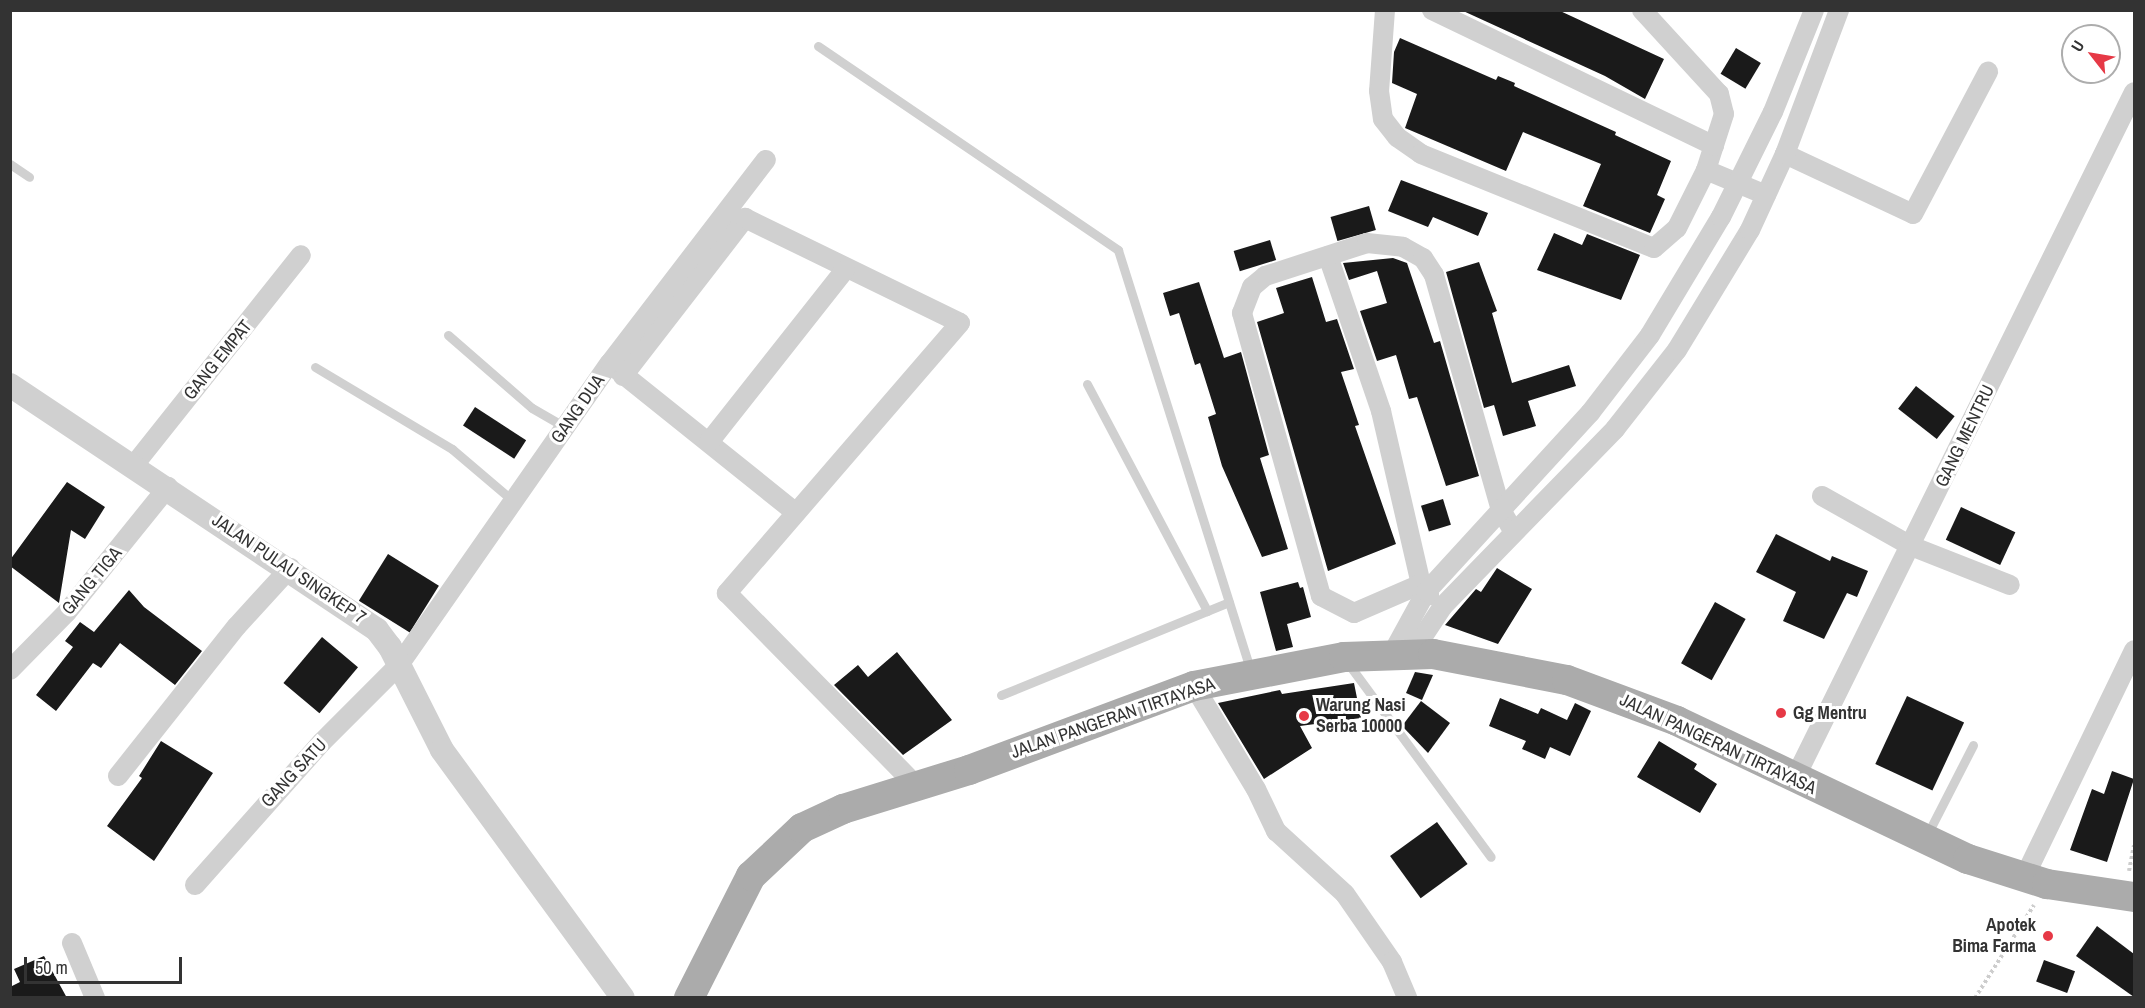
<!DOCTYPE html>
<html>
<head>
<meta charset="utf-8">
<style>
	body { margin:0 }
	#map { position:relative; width:2145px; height:1008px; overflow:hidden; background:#fff; font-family:"Archivo Narrow",sans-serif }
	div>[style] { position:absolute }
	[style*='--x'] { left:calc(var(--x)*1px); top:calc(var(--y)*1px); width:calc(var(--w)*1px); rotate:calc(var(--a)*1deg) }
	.building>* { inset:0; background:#1a1a1a; transform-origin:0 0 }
	.path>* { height:4px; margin-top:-2px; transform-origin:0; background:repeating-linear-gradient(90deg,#cdcdcd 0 3px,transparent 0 6px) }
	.service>* { height:9px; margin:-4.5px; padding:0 4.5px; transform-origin:4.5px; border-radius:4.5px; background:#d0d0d0 }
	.minor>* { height:20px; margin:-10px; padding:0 10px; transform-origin:10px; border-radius:10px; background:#d0d0d0 }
	.tertiary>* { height:24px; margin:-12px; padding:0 12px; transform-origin:12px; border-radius:12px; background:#d0d0d0 }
	.primary>* { height:30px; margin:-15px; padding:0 15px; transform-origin:15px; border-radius:15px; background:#ababab }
	.dots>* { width:16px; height:16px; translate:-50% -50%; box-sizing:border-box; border:3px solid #fff; border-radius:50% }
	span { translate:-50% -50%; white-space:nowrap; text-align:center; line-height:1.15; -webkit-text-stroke:6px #fff; paint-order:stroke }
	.street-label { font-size:18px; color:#333 }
	.poi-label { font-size:18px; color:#333; font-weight:700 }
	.left { translate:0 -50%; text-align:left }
	.right { translate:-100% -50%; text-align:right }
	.frame { position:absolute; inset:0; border:12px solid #333; pointer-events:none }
	.north { position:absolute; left:2061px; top:24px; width:60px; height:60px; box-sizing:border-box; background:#fff; border:2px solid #adadad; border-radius:50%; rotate:301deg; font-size:16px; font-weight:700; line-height:24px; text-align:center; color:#333 }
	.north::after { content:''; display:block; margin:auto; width:21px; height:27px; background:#e63946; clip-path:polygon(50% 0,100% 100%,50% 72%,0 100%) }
	.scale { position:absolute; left:24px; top:957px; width:158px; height:27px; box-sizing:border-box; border:3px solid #333; border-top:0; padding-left:8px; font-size:18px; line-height:21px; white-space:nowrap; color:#333; -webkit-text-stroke:4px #fff; paint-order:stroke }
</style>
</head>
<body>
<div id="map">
	<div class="building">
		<div style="clip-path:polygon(1461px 10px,1558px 10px,1664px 59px,1645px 99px,1605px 76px)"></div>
		<div style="clip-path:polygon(1400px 38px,1496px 80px,1498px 76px,1515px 83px,1514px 86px,1616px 132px,1615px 135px,1671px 161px,1657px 195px,1665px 199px,1650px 233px,1583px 206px,1601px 164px,1523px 132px,1506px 171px,1405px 128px,1417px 94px,1392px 83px,1394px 52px)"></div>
		<div style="left:1736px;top:48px;width:29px;height:30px;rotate:31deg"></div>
		<div style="clip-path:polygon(1401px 180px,1488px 213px,1478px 236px,1433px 217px,1428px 227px,1388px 211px)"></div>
		<div style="left:1369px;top:206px;width:25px;height:40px;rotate:74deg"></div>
		<div style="clip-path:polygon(1554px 233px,1582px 245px,1587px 234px,1640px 255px,1621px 300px,1537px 270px)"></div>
		<div style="left:1270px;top:240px;width:21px;height:38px;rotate:73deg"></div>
		<div style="clip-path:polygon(1393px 258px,1407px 263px,1434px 343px,1440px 341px,1479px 476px,1446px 486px,1417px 397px,1409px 399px,1396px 355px,1377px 361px,1360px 311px,1387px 303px,1377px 271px,1349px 280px,1343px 263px)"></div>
		<div style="clip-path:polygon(1479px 262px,1497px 311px,1492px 313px,1512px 383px,1569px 365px,1576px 386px,1528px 401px,1536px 426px,1503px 436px,1494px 405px,1484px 408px,1446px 272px)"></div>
		<div style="clip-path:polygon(1312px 277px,1326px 322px,1337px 319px,1354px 369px,1341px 372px,1359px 425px,1355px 426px,1396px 544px,1328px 571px,1257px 322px,1284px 313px,1276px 288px)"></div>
		<div style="clip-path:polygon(1199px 282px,1224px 358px,1241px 352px,1269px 455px,1260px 458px,1288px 549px,1262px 557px,1222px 466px,1208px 417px,1216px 414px,1200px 363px,1195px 365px,1179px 313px,1170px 316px,1163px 293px)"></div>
		<div style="left:1916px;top:386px;width:49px;height:29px;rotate:38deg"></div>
		<div style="left:475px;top:407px;width:61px;height:22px;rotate:33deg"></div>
		<div style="clip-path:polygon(67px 482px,105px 507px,85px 539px,71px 530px,59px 603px,10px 566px,10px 560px)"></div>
		<div style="left:1443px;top:499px;width:27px;height:23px;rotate:73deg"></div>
		<div style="left:1961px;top:507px;width:60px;height:36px;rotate:25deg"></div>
		<div style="clip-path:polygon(1776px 534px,1830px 561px,1832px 556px,1868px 571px,1857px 597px,1847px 593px,1824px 639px,1783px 621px,1796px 592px,1756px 572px)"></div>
		<div style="left:388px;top:554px;width:60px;height:55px;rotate:32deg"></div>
		<div style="clip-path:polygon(1497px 568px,1532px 589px,1498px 644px,1445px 625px,1476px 589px,1481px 592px)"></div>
		<div style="clip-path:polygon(1298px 582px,1300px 588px,1303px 587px,1311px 617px,1287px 624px,1293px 647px,1276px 651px,1260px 592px)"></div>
		<div style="clip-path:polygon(129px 590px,144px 607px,202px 651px,175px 685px,120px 643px,101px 668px,93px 663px,56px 711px,36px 695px,73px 647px,65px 641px,80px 622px,94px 632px)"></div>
		<div style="left:1715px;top:602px;width:35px;height:70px;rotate:29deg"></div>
		<div style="left:322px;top:637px;width:47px;height:60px;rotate:40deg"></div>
		<div style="clip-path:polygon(897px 652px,952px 720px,903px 755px,834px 685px,858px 665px,868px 677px)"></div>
		<div style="clip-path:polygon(1415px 672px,1433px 675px,1422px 700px,1406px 693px)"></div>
		<div style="clip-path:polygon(1354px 683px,1361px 718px,1300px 726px,1312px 748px,1264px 779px,1218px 703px,1280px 690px,1282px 694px)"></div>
		<div style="left:1907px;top:696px;width:63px;height:75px;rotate:25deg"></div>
		<div style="clip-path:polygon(1500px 698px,1538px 714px,1541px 708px,1567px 720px,1575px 703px,1591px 711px,1570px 756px,1550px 747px,1545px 759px,1522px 749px,1526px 741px,1489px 726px)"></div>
		<div style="clip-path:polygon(1421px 701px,1450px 723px,1428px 753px,1402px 726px)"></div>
		<div style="clip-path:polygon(161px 741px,213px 773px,154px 861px,107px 826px,142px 778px,139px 776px)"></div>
		<div style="clip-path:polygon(1659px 741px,1697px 764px,1694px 769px,1717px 784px,1700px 813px,1637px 777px)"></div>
		<div style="clip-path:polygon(2112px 771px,2134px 779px,2107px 862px,2070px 850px,2092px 789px,2104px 794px)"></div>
		<div style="left:1437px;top:822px;width:52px;height:58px;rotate:54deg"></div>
		<div style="clip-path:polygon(2097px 926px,2134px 954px,2134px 997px,2076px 956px)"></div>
		<div style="clip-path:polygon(44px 956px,67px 998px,10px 998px,10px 987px,20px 982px,14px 969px)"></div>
		<div style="left:2044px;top:960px;width:33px;height:23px;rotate:20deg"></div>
	</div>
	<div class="path">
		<div style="--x:2129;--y:871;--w:26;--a:-79"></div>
		<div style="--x:1975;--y:998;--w:110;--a:-57.6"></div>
	</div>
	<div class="service">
		<div style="--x:818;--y:46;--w:363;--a:34.2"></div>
		<div style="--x:1118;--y:250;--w:442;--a:72.5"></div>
		<div style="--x:10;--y:164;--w:23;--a:34"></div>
		<div style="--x:448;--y:335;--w:111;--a:41"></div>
		<div style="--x:532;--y:408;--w:38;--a:30"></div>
		<div style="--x:315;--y:367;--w:160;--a:30.9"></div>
		<div style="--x:452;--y:449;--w:80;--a:40.4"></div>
		<div style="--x:1087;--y:384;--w:257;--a:62.1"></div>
		<div style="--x:1347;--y:662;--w:242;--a:53.6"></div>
		<div style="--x:1001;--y:695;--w:246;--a:-22.2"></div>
		<div style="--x:1927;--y:835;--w:101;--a:-62.9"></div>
	</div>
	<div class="minor">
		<div style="--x:1385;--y:10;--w:81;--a:94.2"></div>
		<div style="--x:1379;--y:91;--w:28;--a:82"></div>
		<div style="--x:1383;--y:119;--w:23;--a:52"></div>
		<div style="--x:1397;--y:137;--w:29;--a:35"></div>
		<div style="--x:1421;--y:154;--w:251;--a:22"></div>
		<div style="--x:1654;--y:248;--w:30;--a:-41"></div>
		<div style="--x:1677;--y:228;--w:65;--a:-63.4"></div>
		<div style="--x:1706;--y:170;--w:59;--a:-72.2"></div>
		<div style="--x:1724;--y:114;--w:21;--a:-104"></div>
		<div style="--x:1719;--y:94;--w:114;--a:-132.5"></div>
		<div style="--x:1432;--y:10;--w:313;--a:25.7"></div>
		<div style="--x:1785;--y:154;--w:141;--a:25.1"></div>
		<div style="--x:1913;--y:214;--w:161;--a:-62.2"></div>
		<div style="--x:1706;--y:170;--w:65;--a:22.6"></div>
		<div style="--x:1328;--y:256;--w:164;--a:71.1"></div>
		<div style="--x:1381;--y:411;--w:178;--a:77"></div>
		<div style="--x:1421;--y:584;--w:14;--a:54"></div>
		<div style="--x:614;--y:367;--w:233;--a:38.7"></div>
		<div style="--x:623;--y:376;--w:200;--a:-52.3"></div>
		<div style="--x:745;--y:218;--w:239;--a:26"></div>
		<div style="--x:960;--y:323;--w:357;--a:130.8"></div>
		<div style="--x:727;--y:593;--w:268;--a:45.5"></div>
		<div style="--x:709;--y:442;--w:219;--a:-51.7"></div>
		<div style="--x:134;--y:465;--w:268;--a:-51.5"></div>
		<div style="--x:1822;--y:496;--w:102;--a:29.3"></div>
		<div style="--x:1911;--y:546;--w:106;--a:21.5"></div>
		<div style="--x:1421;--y:584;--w:73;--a:156.6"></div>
		<div style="--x:1354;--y:613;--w:37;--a:-153"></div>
		<div style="--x:1321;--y:596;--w:294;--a:-105.6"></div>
		<div style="--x:1242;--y:313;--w:28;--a:-69"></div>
		<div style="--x:1252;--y:287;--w:17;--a:-40"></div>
		<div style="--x:1265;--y:276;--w:107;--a:-17.9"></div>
		<div style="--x:1367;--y:243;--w:36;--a:6"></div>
		<div style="--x:1403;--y:247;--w:23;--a:29"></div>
		<div style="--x:1423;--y:258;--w:20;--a:57"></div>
		<div style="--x:1434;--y:275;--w:244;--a:74.1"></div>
		<div style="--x:1501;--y:510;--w:24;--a:60"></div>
		<div style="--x:1412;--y:653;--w:56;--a:-56.6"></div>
		<div style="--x:1443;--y:606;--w:247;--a:-45.8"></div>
		<div style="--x:1615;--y:429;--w:100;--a:-51.9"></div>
		<div style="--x:1677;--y:350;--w:140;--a:-58.7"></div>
		<div style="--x:1750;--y:230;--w:84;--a:-65.3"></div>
		<div style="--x:1785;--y:154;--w:154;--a:-69.4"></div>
		<div style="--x:1392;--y:654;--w:71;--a:-61.3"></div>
		<div style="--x:1426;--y:592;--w:243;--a:-47.5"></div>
		<div style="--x:1590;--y:413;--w:98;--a:-52.4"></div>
		<div style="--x:1650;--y:335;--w:138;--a:-59"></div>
		<div style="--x:1721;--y:217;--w:117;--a:-63.7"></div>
		<div style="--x:1773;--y:112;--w:110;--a:-68.1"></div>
		<div style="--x:10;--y:670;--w:81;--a:-45.5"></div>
		<div style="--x:67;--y:612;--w:161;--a:-51.1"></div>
		<div style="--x:1194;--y:686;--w:120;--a:59"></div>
		<div style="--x:1256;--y:789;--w:47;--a:64.5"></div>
		<div style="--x:1276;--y:831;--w:93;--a:42.4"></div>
		<div style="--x:1345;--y:894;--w:83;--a:55.3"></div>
		<div style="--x:1392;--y:962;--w:39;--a:67"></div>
		<div style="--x:118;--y:776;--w:191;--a:-51.6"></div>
		<div style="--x:237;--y:626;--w:79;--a:-47.6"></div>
		<div style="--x:1795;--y:778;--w:765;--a:-63.7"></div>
		<div style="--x:2024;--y:878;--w:253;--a:-64.2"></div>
		<div style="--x:195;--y:885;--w:191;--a:-48.4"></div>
		<div style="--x:322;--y:742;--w:109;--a:-45"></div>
		<div style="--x:399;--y:665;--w:368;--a:-55.1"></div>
		<div style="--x:610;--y:363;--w:256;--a:-52.5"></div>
		<div style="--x:72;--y:943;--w:60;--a:67.3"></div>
	</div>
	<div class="tertiary">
		<div style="--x:10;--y:385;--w:441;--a:33.7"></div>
		<div style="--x:377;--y:630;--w:21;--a:53"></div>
		<div style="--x:390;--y:647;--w:115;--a:63.2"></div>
		<div style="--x:442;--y:750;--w:307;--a:53.9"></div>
	</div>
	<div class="primary">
		<div style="--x:689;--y:998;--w:137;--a:-63.1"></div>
		<div style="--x:751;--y:876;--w:70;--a:-43.3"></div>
		<div style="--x:802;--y:828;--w:45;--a:-24.9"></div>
		<div style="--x:843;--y:809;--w:132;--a:-17.2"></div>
		<div style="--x:969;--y:770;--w:240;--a:-20.5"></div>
		<div style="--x:1194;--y:686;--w:153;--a:-10.9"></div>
		<div style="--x:1344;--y:657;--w:89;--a:-1.9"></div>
		<div style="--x:1433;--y:654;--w:136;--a:11"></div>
		<div style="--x:1567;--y:680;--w:117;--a:20.4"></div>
		<div style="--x:1677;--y:721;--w:322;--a:25.4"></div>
		<div style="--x:1968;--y:859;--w:83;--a:17.6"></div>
		<div style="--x:2047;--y:884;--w:88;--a:8.5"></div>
	</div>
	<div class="dots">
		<div style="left:1781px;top:713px;background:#e63946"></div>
		<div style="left:1304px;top:716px;background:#e63946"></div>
		<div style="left:2048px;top:936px;background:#e63946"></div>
	</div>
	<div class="street-label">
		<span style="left:218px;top:360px;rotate:-51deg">GANG EMPAT</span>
		<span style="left:578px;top:409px;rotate:-55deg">GANG DUA</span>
		<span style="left:1965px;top:436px;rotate:-64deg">GANG MENTRU</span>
		<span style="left:289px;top:569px;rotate:34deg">JALAN PULAU SINGKEP 7</span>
		<span style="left:92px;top:581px;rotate:-50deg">GANG TIGA</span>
		<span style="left:1113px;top:718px;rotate:-19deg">JALAN PANGERAN TIRTAYASA</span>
		<span style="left:1718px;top:744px;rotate:25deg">JALAN PANGERAN TIRTAYASA</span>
		<span style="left:294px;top:773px;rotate:-47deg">GANG SATU</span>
	</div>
	<div class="poi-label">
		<span class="left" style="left:1316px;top:716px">Warung Nasi<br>Serba 10000</span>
		<span class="left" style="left:1793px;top:713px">Gg Mentru</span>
		<span class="right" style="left:2036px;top:936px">Apotek<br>Bima Farma</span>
	</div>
	<div class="frame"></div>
	<div class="north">U</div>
	<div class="scale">50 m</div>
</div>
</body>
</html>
